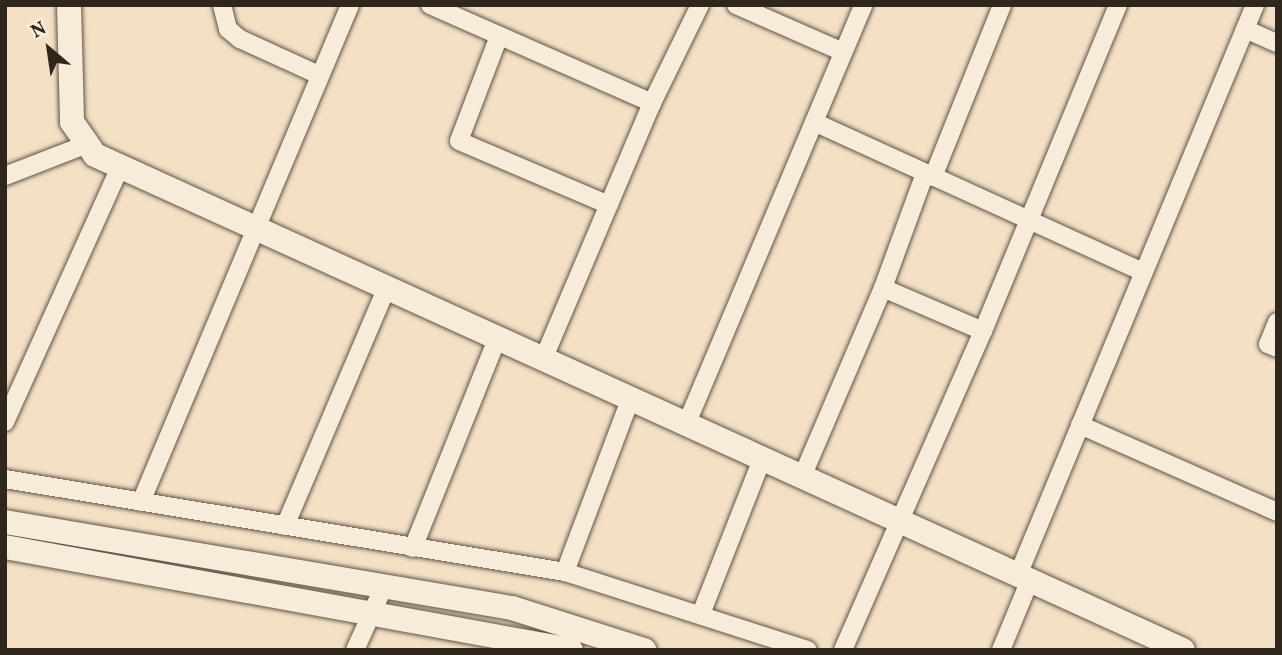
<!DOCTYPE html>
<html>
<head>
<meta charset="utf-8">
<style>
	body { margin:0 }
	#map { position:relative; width:1282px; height:655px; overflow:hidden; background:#f3e0c5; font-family:Vollkorn,serif }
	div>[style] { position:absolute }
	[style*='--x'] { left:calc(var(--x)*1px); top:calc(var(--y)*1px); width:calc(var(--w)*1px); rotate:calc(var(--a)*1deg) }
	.roads { filter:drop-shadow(0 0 2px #605446) drop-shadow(0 0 2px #605446) }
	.street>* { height:18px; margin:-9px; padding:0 9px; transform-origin:9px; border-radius:9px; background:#f7ebd9 }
	.secondary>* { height:24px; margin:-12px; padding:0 12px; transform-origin:12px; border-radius:12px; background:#f7ebd9 }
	span { translate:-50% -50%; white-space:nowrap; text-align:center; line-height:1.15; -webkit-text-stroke:7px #f7ebd9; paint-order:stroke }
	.frame { position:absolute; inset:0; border:7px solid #2f261c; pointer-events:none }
	.north { position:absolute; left:14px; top:14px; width:70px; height:70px; -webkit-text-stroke:5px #f7ebd9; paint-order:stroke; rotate:331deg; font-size:19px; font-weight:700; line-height:28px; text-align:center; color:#2f261c }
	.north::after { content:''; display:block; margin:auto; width:24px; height:32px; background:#2f261c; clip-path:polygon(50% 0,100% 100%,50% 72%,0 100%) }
</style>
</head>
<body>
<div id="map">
	<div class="roads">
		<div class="street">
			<div style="--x:222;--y:5;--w:25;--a:76"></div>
			<div style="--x:228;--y:29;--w:16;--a:40"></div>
			<div style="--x:240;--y:39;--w:87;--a:24.5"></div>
			<div style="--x:430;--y:5;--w:243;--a:23.8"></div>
			<div style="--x:652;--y:103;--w:279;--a:113"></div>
			<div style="--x:736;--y:5;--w:117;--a:23.7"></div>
			<div style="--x:1245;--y:29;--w:35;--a:24"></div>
			<div style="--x:499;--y:36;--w:112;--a:110.9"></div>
			<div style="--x:459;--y:141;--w:163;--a:23.1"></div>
			<div style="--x:652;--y:103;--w:109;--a:-63.9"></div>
			<div style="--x:814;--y:122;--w:362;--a:24.5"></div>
			<div style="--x:5;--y:176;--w:88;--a:-21.3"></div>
			<div style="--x:933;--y:177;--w:185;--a:-68.1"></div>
			<div style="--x:883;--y:288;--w:122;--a:-69.9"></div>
			<div style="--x:1277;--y:322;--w:24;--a:112"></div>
			<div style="--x:1268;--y:344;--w:10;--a:24"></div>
			<div style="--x:983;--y:331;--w:353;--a:-67.5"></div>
			<div style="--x:5;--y:422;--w:280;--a:-65.7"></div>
			<div style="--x:686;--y:425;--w:456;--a:-67.1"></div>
			<div style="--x:1080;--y:425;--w:215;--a:23.8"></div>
			<div style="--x:802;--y:477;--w:206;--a:-66.8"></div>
			<div style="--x:883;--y:288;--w:109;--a:23.3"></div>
			<div style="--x:983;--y:331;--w:348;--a:113.7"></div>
			<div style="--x:5;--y:479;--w:568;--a:9.43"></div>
			<div style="--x:565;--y:572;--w:255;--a:17.8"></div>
			<div style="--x:141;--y:502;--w:539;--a:-67.19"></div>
			<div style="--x:285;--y:526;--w:258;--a:-66.9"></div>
			<div style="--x:413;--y:548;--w:225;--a:-68.1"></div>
			<div style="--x:565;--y:572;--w:184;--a:-69.3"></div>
			<div style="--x:1018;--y:575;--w:617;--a:-67.42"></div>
			<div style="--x:701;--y:614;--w:167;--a:-68.5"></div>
			<div style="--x:355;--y:650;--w:70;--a:-65.6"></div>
			<div style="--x:1001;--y:650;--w:76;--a:-67.5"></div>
		</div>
		<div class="secondary">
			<div style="--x:69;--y:5;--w:117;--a:88.5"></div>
			<div style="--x:72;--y:122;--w:40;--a:55.1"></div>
			<div style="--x:95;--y:155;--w:1195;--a:24.46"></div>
			<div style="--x:5;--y:522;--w:514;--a:9.63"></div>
			<div style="--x:512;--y:608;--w:139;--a:17.7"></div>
			<div style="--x:5;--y:547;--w:575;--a:10.31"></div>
		</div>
	</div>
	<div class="frame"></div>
	<div class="north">N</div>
</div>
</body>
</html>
